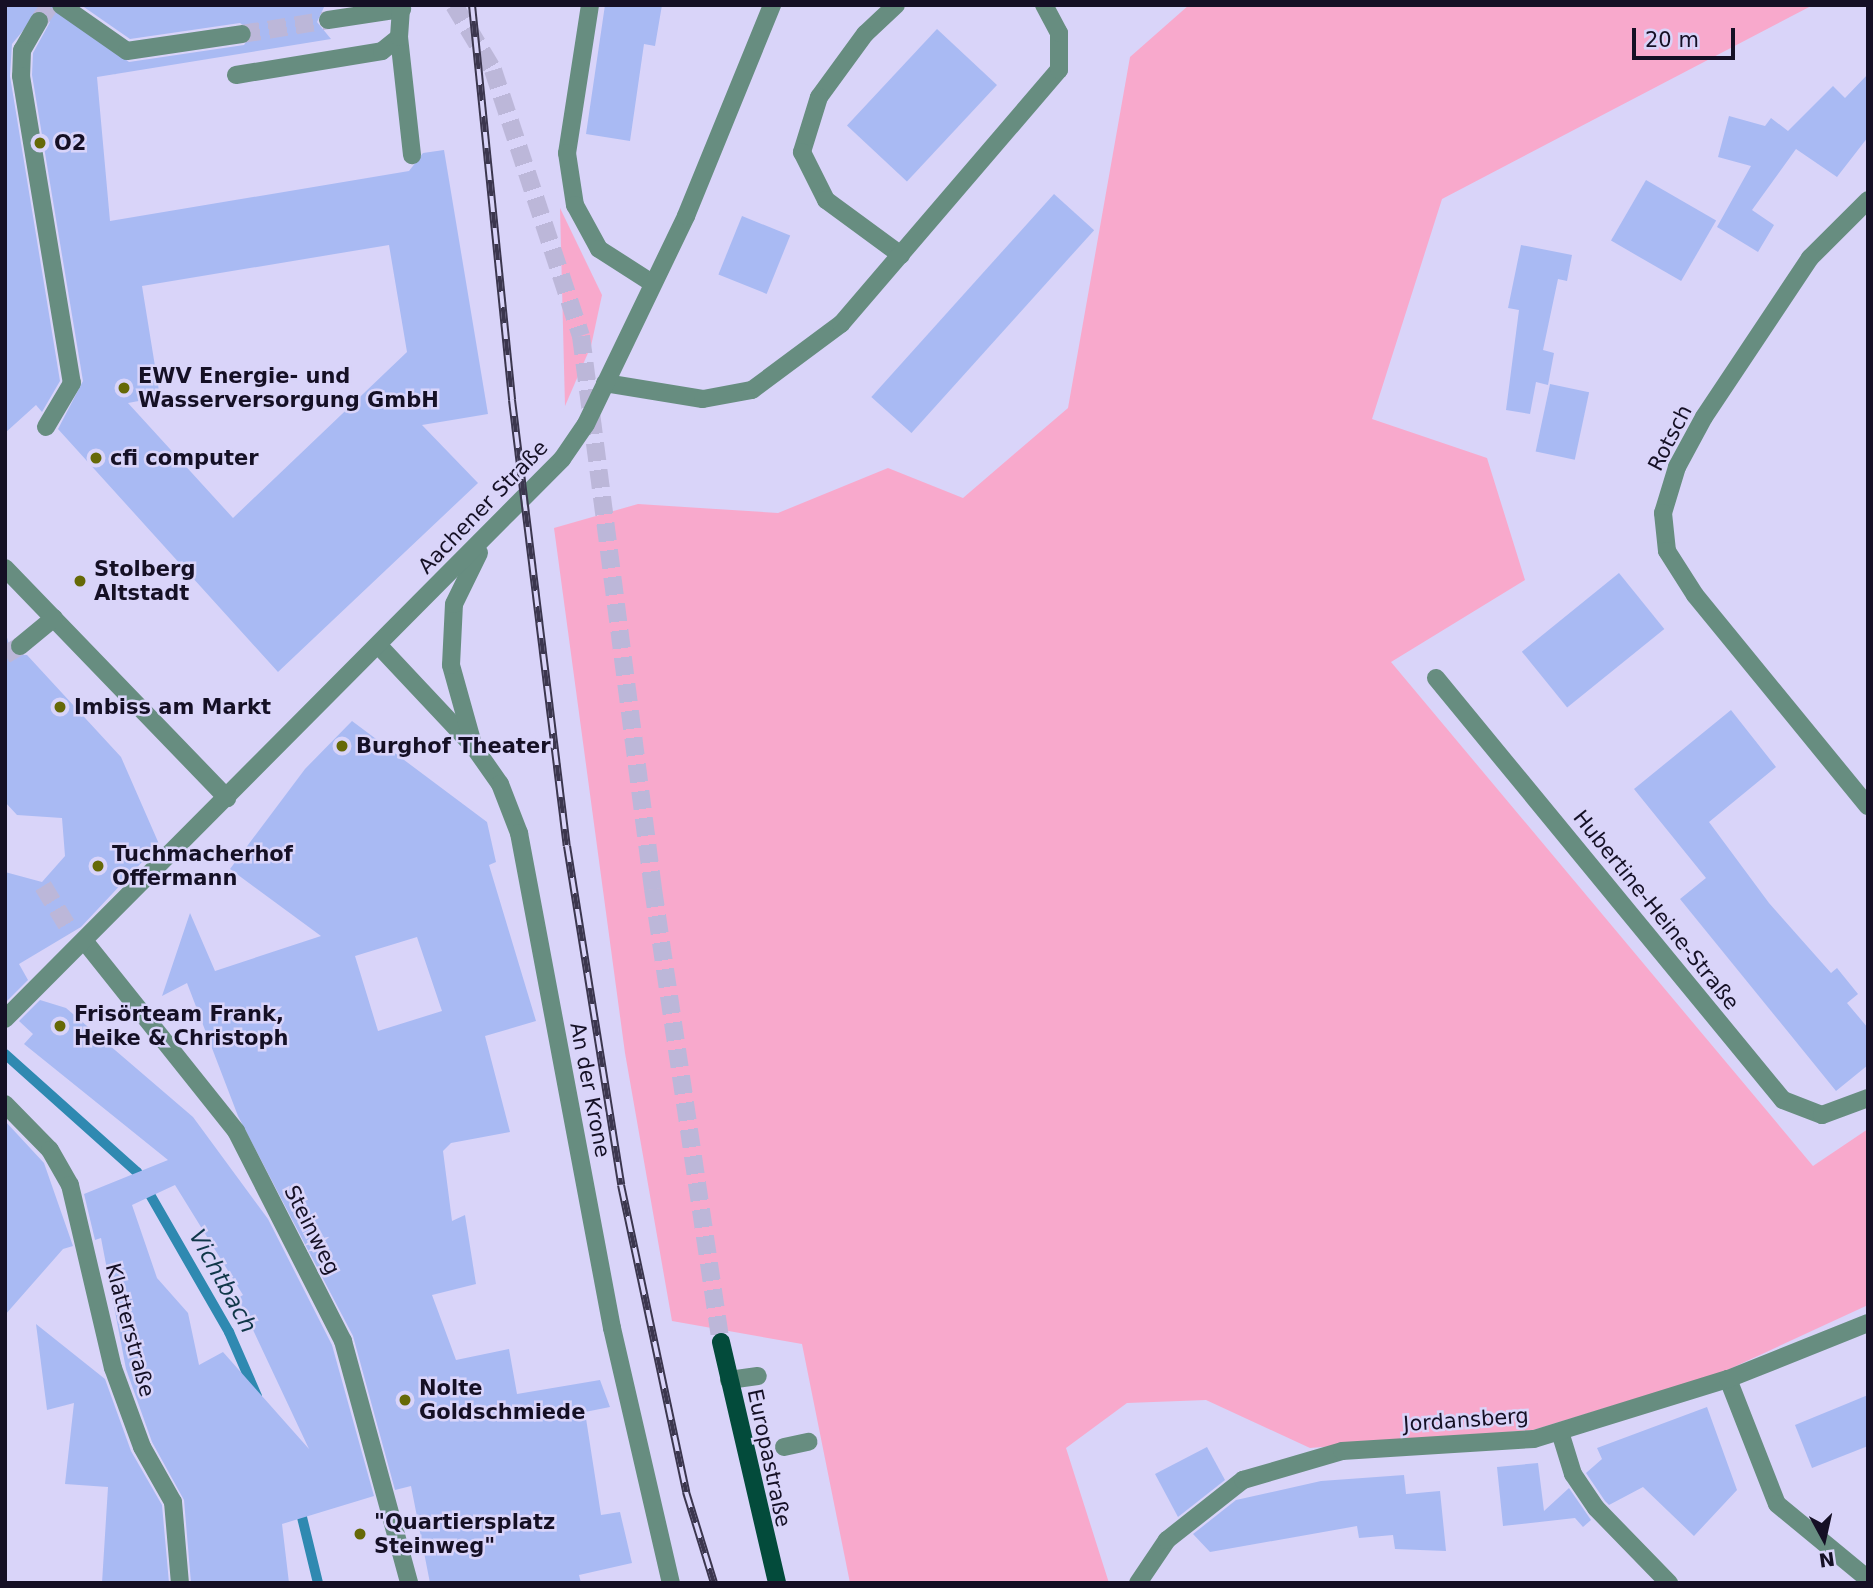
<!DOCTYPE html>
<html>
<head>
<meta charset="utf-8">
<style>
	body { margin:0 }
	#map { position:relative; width:1873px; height:1588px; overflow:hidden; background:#d9d4f9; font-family:"DejaVu Sans",sans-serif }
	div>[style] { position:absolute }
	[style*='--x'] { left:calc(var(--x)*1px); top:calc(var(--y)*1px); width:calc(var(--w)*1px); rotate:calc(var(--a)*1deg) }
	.green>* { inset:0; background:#f8a9cc }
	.stream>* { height:10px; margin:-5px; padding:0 5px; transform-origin:5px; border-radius:5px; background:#2f89b1 }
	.building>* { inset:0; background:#a9baf3; transform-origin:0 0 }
	.minor-tunnel>* { height:18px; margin-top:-9px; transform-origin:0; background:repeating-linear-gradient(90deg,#bcb7d9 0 18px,transparent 0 27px) }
	.major-tunnel>* { height:18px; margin-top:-9px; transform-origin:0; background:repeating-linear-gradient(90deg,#bcb7d9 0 18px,transparent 0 27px) }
	.minor>* { height:18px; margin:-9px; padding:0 9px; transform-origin:9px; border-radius:9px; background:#678d80 }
	.major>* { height:18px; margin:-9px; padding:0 9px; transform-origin:9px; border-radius:9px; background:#034b3b }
	.rail>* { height:8px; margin-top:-4px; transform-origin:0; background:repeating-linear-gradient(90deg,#d9d4f9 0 16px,#3b364e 0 32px); box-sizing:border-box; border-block:2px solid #3b364e }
	.dots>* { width:19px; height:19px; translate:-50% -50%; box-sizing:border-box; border:4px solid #d9d4f9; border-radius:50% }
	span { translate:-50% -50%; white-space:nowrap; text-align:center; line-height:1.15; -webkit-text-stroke:5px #d9d4f9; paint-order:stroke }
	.poi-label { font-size:21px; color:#151025; font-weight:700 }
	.left { translate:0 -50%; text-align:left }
	.street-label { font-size:21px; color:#151025 }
	.water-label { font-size:23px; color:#103749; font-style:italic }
	.frame { position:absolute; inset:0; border:7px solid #151025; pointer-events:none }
	.north { position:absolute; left:1789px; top:1504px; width:70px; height:70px; -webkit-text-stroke:5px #d9d4f9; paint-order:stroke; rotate:172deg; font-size:19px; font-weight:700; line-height:28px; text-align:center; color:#151025 }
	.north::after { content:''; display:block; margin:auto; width:24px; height:32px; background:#151025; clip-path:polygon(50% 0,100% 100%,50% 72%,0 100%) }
	.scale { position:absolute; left:1632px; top:28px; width:103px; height:32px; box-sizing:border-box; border:4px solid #151025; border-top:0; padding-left:9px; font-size:21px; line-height:24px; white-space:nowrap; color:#151025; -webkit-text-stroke:5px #d9d4f9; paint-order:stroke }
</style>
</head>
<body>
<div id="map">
	<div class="green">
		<div style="clip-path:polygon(1189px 5px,1813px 5px,1442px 199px,1372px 419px,1487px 458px,1525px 580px,1391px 662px,1813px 1166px,1868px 1129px,1868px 1305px,1723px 1372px,1533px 1430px,1310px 1448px,1206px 1400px,1127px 1403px,1066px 1448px,1109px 1583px,850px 1583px,802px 1344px,672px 1321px,625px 1053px,554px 528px,638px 504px,778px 513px,888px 468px,963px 498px,1068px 408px,1130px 57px)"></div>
		<div style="clip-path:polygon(560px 208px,602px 295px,591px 346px,565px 406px)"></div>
	</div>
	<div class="stream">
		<div style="--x:5;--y:1054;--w:177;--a:41.8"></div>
		<div style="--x:137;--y:1172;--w:185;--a:60.1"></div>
		<div style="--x:229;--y:1332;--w:70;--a:66.4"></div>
		<div style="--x:299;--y:1505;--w:80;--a:76.3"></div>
	</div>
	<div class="building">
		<div style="clip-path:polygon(evenodd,5px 5px,50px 5px,129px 62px,244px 45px,253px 32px,240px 23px,130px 39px,81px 5px,325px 5px,317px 22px,331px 39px,97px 77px,110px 221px,409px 171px,423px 153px,444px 150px,488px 414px,422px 425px,478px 483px,278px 672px,58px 429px,83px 381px,32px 75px,33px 53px,50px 22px,40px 10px,12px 44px,10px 76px,60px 381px,42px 412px,36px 405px,5px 433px,5px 5px,389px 245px,407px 352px,233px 518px,128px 403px,160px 397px,142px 286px,389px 245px)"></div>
		<div style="clip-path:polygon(605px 5px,662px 5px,655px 46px,644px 44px,630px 141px,586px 134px)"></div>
		<div style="left:937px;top:29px;width:82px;height:132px;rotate:43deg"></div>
		<div style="clip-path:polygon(1868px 74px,1868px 137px,1837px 177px,1796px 149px,1752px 210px,1774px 225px,1758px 252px,1717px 227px,1751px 166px,1718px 157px,1729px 116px,1765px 126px,1771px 118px,1788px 131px,1833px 86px,1845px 98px)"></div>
		<div style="left:1646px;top:180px;width:81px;height:70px;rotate:30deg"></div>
		<div style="left:1054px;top:194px;width:54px;height:273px;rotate:42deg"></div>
		<div style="left:742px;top:216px;width:52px;height:63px;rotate:22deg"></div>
		<div style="clip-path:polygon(1521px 245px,1572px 255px,1567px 281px,1558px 279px,1543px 350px,1554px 353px,1548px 385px,1536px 382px,1530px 414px,1506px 410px,1519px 310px,1508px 308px)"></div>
		<div style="left:1550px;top:384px;width:40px;height:69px;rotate:12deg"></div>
		<div style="left:1619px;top:573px;width:72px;height:125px;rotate:51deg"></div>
		<div style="clip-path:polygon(5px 631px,12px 654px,27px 655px,121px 757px,159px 844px,81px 927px,19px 964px,28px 980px,5px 1003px,5px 872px,42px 882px,65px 856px,62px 818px,17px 815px,5px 802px)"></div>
		<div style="clip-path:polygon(1731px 710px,1776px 767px,1709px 822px,1769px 903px,1831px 973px,1837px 968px,1858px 994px,1847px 1003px,1868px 1028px,1868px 1065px,1836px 1091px,1680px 899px,1706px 878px,1634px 789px)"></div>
		<div style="clip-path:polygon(evenodd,352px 721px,487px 822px,496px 862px,489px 865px,536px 1021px,485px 1036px,510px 1132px,451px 1143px,443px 1151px,452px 1221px,465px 1215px,476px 1284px,432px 1295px,456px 1360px,509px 1349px,517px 1394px,600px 1380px,610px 1407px,585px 1412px,601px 1515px,620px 1512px,632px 1563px,579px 1575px,581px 1583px,430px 1583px,411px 1486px,395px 1490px,353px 1336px,238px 1116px,187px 983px,162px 996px,190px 913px,215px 971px,321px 936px,230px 869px,305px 769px,352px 721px,417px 937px,442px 1011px,378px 1031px,355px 956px,417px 937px)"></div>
		<div style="clip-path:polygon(evenodd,40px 1000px,66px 1008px,193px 1117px,268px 1219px,332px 1345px,374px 1496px,282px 1524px,289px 1583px,191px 1583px,184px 1500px,152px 1442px,126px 1369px,101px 1238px,95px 1240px,84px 1194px,168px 1160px,24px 1044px,33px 1034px,19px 1021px,40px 1000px,175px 1185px,243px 1295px,238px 1298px,309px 1449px,223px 1352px,199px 1365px,188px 1313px,157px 1278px,132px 1205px,175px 1185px)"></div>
		<div style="clip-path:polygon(5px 1121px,44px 1163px,73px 1246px,63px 1249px,5px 1315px)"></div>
		<div style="clip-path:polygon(36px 1324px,105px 1379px,131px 1451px,162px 1505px,169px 1583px,102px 1583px,108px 1487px,65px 1484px,74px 1403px,47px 1410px)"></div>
		<div style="clip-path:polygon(1868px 1395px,1868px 1446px,1812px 1468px,1795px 1425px)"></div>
		<div style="clip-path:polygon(1707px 1407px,1737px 1490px,1694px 1536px,1643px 1487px,1609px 1505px,1605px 1501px,1586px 1473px,1602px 1459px,1597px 1448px)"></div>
		<div style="clip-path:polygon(1207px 1447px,1225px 1480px,1178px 1517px,1155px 1474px)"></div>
		<div style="clip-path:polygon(1538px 1463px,1544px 1511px,1569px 1488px,1591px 1520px,1583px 1527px,1575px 1518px,1503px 1526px,1497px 1467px)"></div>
		<div style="clip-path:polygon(1404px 1475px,1406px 1494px,1440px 1491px,1446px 1551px,1395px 1549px,1393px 1535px,1359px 1538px,1357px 1526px,1210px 1552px,1193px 1534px,1236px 1500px,1321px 1481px)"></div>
	</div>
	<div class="minor-tunnel">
		<div style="--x:39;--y:21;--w:19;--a:-55"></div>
		<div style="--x:242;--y:34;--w:87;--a:-9.2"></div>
		<div style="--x:5;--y:655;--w:17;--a:-31"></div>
		<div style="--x:43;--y:886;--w:54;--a:58.7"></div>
	</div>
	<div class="major-tunnel">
		<div style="--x:454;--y:5;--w:76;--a:59"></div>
		<div style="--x:493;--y:70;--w:280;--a:71.7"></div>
		<div style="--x:581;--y:336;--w:558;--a:82.58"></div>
		<div style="--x:653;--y:889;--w:458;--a:81.5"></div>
	</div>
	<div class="minor">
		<div style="--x:61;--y:5;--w:80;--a:34.9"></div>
		<div style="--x:127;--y:51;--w:116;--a:-8.4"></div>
		<div style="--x:590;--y:5;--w:150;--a:98.8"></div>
		<div style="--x:567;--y:153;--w:53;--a:81.3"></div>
		<div style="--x:575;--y:205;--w:50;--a:61.4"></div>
		<div style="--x:599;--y:249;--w:63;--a:32.7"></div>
		<div style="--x:896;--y:5;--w:42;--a:136.9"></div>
		<div style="--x:865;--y:34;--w:78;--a:126.1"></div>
		<div style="--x:819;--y:97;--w:58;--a:107.2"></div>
		<div style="--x:802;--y:152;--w:54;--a:63.4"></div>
		<div style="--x:826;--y:200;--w:93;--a:36.3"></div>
		<div style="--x:328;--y:20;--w:75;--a:-8.5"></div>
		<div style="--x:39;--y:21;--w:34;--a:120"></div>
		<div style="--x:22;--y:50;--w:26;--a:92"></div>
		<div style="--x:21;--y:76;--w:311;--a:80.6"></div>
		<div style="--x:72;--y:383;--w:51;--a:120.6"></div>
		<div style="--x:399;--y:37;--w:119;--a:83.7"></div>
		<div style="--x:236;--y:75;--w:148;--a:-9.3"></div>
		<div style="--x:382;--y:51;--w:22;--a:-39"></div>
		<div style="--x:399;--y:37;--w:32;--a:-86"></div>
		<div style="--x:1868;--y:200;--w:82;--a:135"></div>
		<div style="--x:1810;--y:258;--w:191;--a:123.7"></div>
		<div style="--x:1704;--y:417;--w:57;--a:118.4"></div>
		<div style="--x:1677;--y:467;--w:48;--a:106.9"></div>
		<div style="--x:1663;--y:513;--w:38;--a:84"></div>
		<div style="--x:1667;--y:551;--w:52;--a:57.5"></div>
		<div style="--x:1695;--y:595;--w:273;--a:50.7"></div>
		<div style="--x:605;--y:383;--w:99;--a:9.3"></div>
		<div style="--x:703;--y:399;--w:50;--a:-10.4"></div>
		<div style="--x:752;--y:390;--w:111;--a:-36.6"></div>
		<div style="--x:841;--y:324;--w:335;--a:-49.4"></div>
		<div style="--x:1059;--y:70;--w:37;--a:-90"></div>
		<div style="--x:1059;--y:33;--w:32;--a:-118"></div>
		<div style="--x:5;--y:568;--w:320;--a:46"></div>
		<div style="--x:20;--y:646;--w:44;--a:-39.5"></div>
		<div style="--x:381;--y:648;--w:136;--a:46.8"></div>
		<div style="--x:474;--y:747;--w:45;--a:54.9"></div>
		<div style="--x:500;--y:784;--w:53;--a:68.8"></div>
		<div style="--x:519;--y:833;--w:504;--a:79.36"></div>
		<div style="--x:612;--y:1328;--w:262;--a:77"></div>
		<div style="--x:1436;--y:678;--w:546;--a:50.57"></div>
		<div style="--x:1783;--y:1100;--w:42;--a:21"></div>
		<div style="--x:1822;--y:1115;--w:49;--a:-20.3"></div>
		<div style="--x:473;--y:744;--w:82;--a:-105.6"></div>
		<div style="--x:451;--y:665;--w:61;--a:-87.2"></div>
		<div style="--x:454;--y:604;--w:57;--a:-63.9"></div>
		<div style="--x:86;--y:943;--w:241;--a:51.4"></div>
		<div style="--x:236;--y:1131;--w:236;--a:63"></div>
		<div style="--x:343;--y:1341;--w:251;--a:74.7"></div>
		<div style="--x:5;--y:1019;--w:790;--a:-45.15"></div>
		<div style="--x:562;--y:459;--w:42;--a:-55.6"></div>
		<div style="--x:586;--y:424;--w:231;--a:-64.3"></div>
		<div style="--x:686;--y:216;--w:228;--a:-67.8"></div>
		<div style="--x:5;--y:1104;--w:64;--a:45.6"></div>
		<div style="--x:50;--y:1150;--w:40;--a:60.3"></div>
		<div style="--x:70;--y:1185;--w:188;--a:76.8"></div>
		<div style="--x:113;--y:1368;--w:84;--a:69.8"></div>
		<div style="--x:142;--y:1447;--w:63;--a:60.6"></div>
		<div style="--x:173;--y:1502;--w:81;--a:85.1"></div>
		<div style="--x:1728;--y:1379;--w:134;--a:68.6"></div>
		<div style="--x:1777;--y:1504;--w:118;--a:39.5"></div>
		<div style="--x:729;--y:1380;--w:29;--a:-8"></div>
		<div style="--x:1560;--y:1432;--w:44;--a:72.8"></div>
		<div style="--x:1573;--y:1474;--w:41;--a:55.9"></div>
		<div style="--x:1596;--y:1508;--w:105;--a:45.8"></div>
		<div style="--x:784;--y:1447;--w:25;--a:-12"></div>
		<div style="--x:1138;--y:1583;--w:52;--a:-56"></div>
		<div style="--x:1167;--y:1540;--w:97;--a:-38.3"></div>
		<div style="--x:1243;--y:1480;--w:103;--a:-16.3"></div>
		<div style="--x:1342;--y:1451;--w:192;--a:-3.6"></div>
		<div style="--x:1534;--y:1439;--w:203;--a:-17.2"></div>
		<div style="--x:1728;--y:1379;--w:151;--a:-21.8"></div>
	</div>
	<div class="major">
		<div style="--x:721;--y:1342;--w:247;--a:76.9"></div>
	</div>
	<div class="rail">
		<div style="--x:472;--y:5;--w:397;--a:84.2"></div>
		<div style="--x:512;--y:400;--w:449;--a:83"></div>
		<div style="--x:567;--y:846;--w:343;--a:80.9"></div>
		<div style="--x:621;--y:1185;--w:314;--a:78"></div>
		<div style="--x:686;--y:1492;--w:95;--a:72.9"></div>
	</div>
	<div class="dots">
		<div style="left:40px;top:143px;background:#666907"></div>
		<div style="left:124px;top:388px;background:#666907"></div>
		<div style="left:96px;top:458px;background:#666907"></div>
		<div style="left:80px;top:581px;background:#666907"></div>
		<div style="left:60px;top:707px;background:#666907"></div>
		<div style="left:342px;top:746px;background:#666907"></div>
		<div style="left:98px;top:866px;background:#666907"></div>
		<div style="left:60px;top:1026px;background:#666907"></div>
		<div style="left:405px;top:1400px;background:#666907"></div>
		<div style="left:360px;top:1534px;background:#666907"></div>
	</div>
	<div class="poi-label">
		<span class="left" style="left:54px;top:143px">O2</span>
		<span class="left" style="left:138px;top:388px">EWV Energie- und<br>Wasserversorgung GmbH</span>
		<span class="left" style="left:110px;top:458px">cfi computer</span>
		<span class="left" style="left:94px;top:581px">Stolberg<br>Altstadt</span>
		<span class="left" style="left:74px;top:707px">Imbiss am Markt</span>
		<span class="left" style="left:356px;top:746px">Burghof Theater</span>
		<span class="left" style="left:112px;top:866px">Tuchmacherhof<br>Offermann</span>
		<span class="left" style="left:74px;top:1026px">Frisörteam Frank,<br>Heike &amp; Christoph</span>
		<span class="left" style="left:419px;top:1400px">Nolte<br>Goldschmiede</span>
		<span class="left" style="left:374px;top:1534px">"Quartiersplatz<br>Steinweg"</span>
	</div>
	<div class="street-label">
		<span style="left:1670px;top:438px;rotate:-63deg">Rotsch</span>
		<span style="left:483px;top:507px;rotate:-46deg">Aachener Straße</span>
		<span style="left:1656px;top:910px;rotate:51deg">Hubertine-Heine-Straße</span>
		<span style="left:590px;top:1090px;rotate:79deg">An der Krone</span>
		<span style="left:312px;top:1230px;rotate:63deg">Steinweg</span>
		<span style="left:130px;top:1330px;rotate:75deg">Klatterstraße</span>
		<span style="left:1466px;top:1420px;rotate:-4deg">Jordansberg</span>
		<span style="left:769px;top:1458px;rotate:78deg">Europastraße</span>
	</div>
	<div class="water-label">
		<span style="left:223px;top:1281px;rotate:61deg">Vichtbach</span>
	</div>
	<div class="frame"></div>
	<div class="north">N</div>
	<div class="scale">20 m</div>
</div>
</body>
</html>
